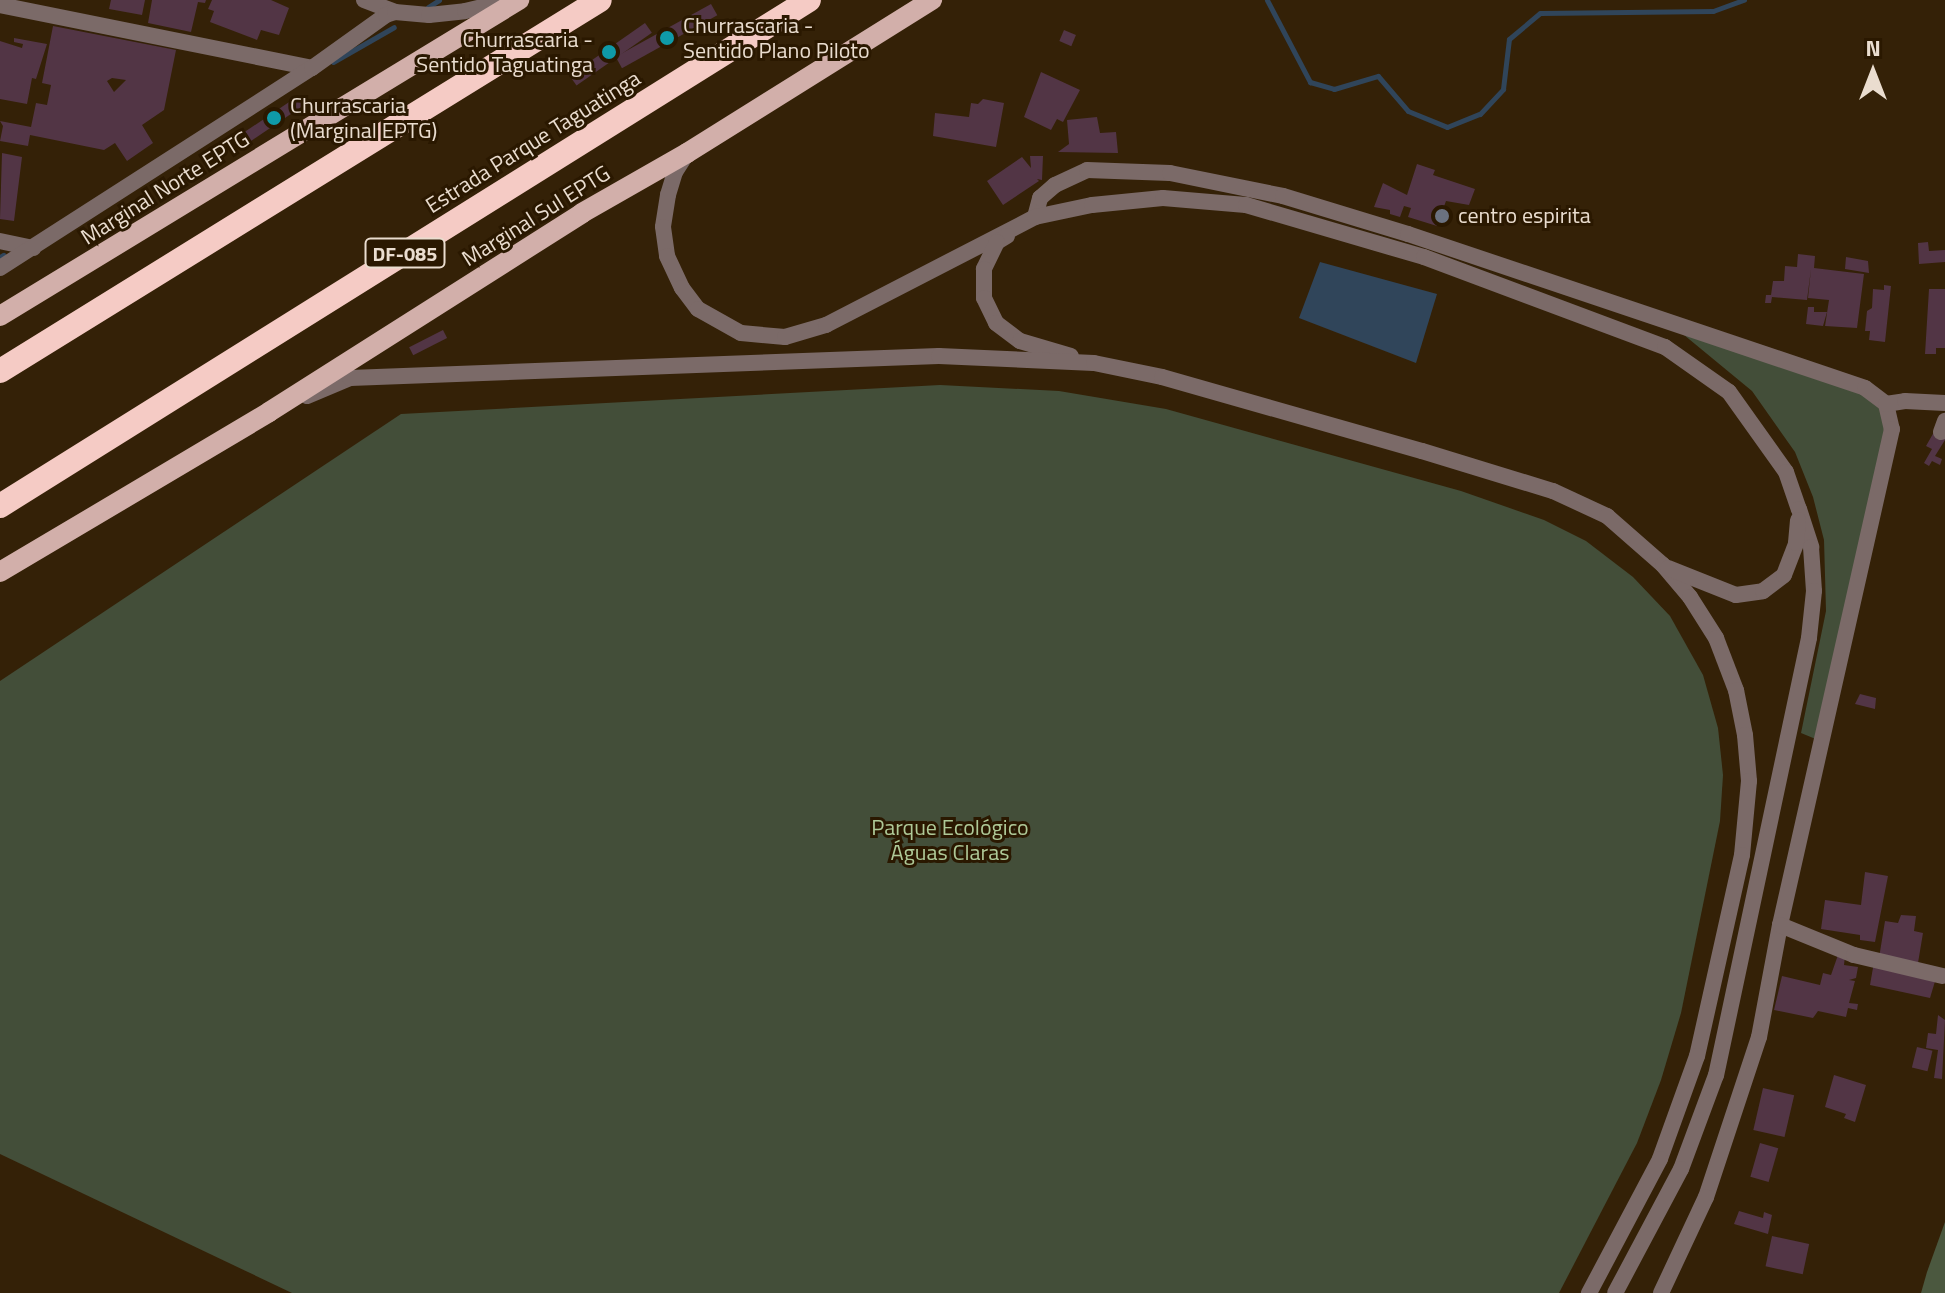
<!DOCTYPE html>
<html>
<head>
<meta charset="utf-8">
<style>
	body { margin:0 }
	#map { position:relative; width:1945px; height:1293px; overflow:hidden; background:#342107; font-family:"Titillium Web",sans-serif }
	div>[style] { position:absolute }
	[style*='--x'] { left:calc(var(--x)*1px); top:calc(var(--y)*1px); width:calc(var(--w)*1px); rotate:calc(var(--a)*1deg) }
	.green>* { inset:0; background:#434e39 }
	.forest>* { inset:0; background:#4b583f }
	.water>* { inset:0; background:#30455a }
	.stream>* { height:5px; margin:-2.5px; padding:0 2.5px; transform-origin:2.5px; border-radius:2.5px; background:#30455a }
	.building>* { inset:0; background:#523545; transform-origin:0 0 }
	.minor>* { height:16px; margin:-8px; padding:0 8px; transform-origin:8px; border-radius:8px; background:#7b6a68 }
	.tertiary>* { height:16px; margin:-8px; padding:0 8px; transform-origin:8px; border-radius:8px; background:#7b6a68 }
	.primary>* { height:20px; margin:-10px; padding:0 10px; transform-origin:10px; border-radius:10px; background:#d2afaa }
	.motorway>* { height:24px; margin:-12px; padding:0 12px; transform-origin:12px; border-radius:12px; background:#f5cbc5 }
	.dots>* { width:22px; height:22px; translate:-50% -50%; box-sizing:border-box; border:4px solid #2a1800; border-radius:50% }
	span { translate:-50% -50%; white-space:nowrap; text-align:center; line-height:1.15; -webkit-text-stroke:6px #2a1800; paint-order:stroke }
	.shield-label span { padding:2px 6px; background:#2a1800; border:2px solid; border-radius:6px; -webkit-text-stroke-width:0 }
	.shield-label { font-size:20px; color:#eaddcf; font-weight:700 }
	.poi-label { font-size:22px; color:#eaddcf }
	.left { translate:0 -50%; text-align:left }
	.right { translate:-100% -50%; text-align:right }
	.street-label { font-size:22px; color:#eaddcf }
	.park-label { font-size:22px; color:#aec997 }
	.north { position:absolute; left:1833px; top:32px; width:80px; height:80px; -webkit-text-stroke:6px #2a1800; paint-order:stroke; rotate:0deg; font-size:22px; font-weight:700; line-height:32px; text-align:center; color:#eaddcf }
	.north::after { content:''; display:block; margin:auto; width:28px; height:36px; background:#eaddcf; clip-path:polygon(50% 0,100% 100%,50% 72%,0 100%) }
</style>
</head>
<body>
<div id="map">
	<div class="green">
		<div style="clip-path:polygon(1678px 330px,1864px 391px,1883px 408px,1889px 428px,1818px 740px,1801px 733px,1826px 611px,1824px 540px,1813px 497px,1795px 452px,1752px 391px)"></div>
		<div style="clip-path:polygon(940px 385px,1059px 391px,1166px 409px,1461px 491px,1544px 520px,1586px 541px,1633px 577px,1670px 616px,1703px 675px,1718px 728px,1723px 775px,1720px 821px,1681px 1013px,1661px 1080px,1637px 1143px,1559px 1293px,292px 1293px,0 1154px,0 681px,401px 414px)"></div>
	</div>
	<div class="forest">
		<div style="clip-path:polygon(1945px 1222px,1945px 1293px,1921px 1293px,1927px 1272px)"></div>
	</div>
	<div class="water">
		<div style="clip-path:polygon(1320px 262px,1437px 294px,1416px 363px,1299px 318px)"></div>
	</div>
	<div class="stream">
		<div style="--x:1267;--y:0;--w:93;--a:62.3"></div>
		<div style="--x:1310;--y:82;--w:25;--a:16"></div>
		<div style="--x:1334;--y:89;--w:46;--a:-16.5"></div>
		<div style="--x:1378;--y:76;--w:46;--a:49.4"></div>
		<div style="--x:1408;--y:111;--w:42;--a:22.3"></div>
		<div style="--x:1447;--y:127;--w:35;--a:-22"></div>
		<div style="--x:1480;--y:114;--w:34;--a:-47"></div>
		<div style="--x:1503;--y:89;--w:50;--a:-83.2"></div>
		<div style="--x:1509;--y:39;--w:40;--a:-40"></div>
		<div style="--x:1540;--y:13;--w:173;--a:-0.7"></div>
		<div style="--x:1713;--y:11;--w:33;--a:-20"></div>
		<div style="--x:428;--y:7;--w:13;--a:-32"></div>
		<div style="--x:333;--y:62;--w:70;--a:-29.8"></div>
		<div style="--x:0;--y:257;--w:4;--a:-34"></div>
	</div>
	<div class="building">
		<div style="clip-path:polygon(111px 0,145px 0,142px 15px,109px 9px)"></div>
		<div style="clip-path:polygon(152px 0,206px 0,205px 3px,198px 2px,191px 32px,148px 23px)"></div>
		<div style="clip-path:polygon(212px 0,271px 0,289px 8px,279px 35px,261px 30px,257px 40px,210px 22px,214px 11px,208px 9px)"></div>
		<div style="left:711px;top:4px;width:13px;height:109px;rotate:61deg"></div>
		<div style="left:645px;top:23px;width:12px;height:92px;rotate:55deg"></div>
		<div style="clip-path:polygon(evenodd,53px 26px,176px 50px,164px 110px,142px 125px,153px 143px,127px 161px,115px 143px,104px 150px,30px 135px,28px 146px,0 141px,3px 126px,0 121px,31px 127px,36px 103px,47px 105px,51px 85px,42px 83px,53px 26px,112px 78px,126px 80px,114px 92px,107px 81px,112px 78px)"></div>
		<div style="left:1064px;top:30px;width:13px;height:12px;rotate:23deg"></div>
		<div style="clip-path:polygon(14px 38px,47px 44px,36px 79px,32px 78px,27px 104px,0 99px,0 41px,22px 48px,23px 44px,14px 42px)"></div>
		<div style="clip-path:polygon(1041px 72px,1080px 90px,1063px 122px,1057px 119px,1051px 130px,1024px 117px)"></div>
		<div style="left:298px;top:96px;width:11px;height:65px;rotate:56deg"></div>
		<div style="clip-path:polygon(983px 99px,1004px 103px,996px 147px,933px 136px,935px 113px,969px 117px,971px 103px,978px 104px)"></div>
		<div style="clip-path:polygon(1097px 117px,1100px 133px,1116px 132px,1118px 153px,1058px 152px,1069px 144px,1067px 120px)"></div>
		<div style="clip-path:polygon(2px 153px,22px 157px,14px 221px,0 219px)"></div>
		<div style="clip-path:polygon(1030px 156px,1043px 156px,1042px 180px,1037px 179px,1039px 181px,1003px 205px,987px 181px,1022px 157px,1031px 168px)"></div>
		<div style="clip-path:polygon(1417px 164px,1435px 170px,1433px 175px,1475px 189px,1469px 205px,1446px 201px,1437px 226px,1408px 217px,1411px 208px,1404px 206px,1400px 217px,1390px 214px,1390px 210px,1374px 207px,1383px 183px,1407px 195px)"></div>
		<div style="clip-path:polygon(1928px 242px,1929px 251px,1945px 250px,1945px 262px,1919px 264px,1918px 243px)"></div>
		<div style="clip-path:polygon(1798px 254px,1815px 256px,1814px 268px,1864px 274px,1857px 328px,1825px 326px,1829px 300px,1808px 298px,1811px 269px,1807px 300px,1772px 297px,1771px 303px,1765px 303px,1766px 295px,1771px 295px,1773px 281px,1784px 281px,1785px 266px,1797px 267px)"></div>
		<div style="clip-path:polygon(1846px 257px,1868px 261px,1869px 273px,1845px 269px)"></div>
		<div style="clip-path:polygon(1884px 285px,1891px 286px,1885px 342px,1869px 340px,1870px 331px,1865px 331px,1867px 311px,1872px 308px,1873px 289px,1884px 290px)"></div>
		<div style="clip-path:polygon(1929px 289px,1945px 289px,1945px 348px,1936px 348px,1936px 354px,1925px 354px)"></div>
		<div style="clip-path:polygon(1808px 307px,1814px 307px,1814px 312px,1827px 312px,1823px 326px,1806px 324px)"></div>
		<div style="left:443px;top:330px;width:9px;height:38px;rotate:63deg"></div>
		<div style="clip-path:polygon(1942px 418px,1945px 440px,1935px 456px,1942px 459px,1940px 465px,1932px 461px,1929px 466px,1924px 463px,1932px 449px,1926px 446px)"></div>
		<div style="clip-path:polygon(1860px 694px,1876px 698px,1875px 709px,1855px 704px)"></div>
		<div style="clip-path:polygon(1865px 872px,1888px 876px,1875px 942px,1860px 940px,1860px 935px,1821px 929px,1825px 900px,1861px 905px)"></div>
		<div style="clip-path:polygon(1901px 915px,1916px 916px,1914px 931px,1923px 933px,1918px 963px,1879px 958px,1885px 921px,1898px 923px)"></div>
		<div style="clip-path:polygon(1838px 955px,1845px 956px,1844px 965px,1858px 967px,1856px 978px,1849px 980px,1855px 981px,1849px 1003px,1858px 1004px,1857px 1010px,1848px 1008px,1846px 1017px,1818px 1011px,1813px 1018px,1774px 1010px,1782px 976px,1820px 985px,1823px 973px,1831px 975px)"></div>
		<div style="clip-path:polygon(1874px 962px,1936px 978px,1930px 998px,1870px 985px)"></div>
		<div style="clip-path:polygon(1938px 1015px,1945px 1020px,1942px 1079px,1934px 1078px,1938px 1050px,1926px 1048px,1928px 1033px,1936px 1034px)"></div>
		<div style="left:1917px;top:1047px;width:16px;height:21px;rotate:14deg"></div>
		<div style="clip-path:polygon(1834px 1075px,1866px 1085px,1855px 1122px,1844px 1118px,1846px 1114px,1825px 1107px)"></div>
		<div style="left:1763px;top:1088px;width:32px;height:43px;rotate:13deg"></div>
		<div style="left:1760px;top:1143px;width:19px;height:35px;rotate:16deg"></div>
		<div style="clip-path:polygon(1739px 1211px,1763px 1218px,1764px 1212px,1772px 1215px,1768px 1234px,1734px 1224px)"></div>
		<div style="left:1772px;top:1236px;width:38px;height:31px;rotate:12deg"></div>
	</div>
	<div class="minor">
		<div style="--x:364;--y:0;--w:33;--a:21"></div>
		<div style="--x:0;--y:5;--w:318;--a:11.4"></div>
		<div style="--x:1035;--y:217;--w:20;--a:-75"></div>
		<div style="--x:1040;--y:198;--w:20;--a:-41"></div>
		<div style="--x:1055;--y:185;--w:35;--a:-25"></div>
		<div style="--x:1087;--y:170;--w:83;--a:2.1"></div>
		<div style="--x:1170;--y:173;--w:115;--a:11.5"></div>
		<div style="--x:1283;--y:196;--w:131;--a:16.9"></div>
		<div style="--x:1408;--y:234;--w:482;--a:18.6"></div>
		<div style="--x:1865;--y:388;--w:26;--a:37"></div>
		<div style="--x:1886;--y:404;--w:26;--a:77"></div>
		<div style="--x:1892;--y:429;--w:508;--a:102.72"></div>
		<div style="--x:1780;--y:925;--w:114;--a:100.6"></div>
		<div style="--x:1759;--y:1037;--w:169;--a:108.3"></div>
		<div style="--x:1706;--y:1197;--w:106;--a:115.1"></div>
		<div style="--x:0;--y:241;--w:34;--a:12"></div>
		<div style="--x:1886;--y:404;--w:19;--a:-9"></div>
		<div style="--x:1905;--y:401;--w:40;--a:2.9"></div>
		<div style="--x:1941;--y:432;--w:12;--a:-70"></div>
		<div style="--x:1780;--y:925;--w:80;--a:22.1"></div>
		<div style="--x:1854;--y:955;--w:91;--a:13.3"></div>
	</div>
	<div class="tertiary">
		<div style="--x:686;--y:155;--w:20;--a:123"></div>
		<div style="--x:675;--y:172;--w:24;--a:107"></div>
		<div style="--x:668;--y:195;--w:32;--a:99"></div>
		<div style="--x:663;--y:227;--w:29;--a:82"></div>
		<div style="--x:667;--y:256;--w:35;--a:65"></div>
		<div style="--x:682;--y:288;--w:26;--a:53"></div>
		<div style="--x:698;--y:309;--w:49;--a:29.2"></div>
		<div style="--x:741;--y:333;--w:44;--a:5.2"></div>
		<div style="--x:785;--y:337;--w:43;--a:-16.3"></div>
		<div style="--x:826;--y:325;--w:235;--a:-27.3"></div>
		<div style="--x:1035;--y:217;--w:58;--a:-11.9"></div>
		<div style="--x:1092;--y:205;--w:71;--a:-5.6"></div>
		<div style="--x:1163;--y:198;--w:83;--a:4.8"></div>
		<div style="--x:1246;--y:205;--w:185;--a:16.3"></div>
		<div style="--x:1424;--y:257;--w:257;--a:20.5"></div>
		<div style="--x:1665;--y:347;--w:78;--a:35.1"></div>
		<div style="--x:1729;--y:392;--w:98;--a:54.5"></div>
		<div style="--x:1786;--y:472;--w:39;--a:71"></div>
		<div style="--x:1799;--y:509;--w:40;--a:72"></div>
		<div style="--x:1811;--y:547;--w:44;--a:86.1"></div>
		<div style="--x:1814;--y:591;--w:47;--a:96.1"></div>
		<div style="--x:1809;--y:638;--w:447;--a:102"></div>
		<div style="--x:1716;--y:1075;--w:100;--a:110.4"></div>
		<div style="--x:1681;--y:1169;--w:140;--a:118"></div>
		<div style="--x:1007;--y:236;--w:12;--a:149"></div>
		<div style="--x:997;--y:242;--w:30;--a:116"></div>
		<div style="--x:984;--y:269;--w:29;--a:90"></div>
		<div style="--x:984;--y:298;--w:28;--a:64"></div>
		<div style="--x:996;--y:323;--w:30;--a:37"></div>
		<div style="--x:1020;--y:341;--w:53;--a:16.4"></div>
		<div style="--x:0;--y:268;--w:371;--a:-32.7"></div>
		<div style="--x:312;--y:68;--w:91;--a:-35.6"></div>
		<div style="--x:386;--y:15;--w:9;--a:-18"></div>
		<div style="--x:395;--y:12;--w:34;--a:5"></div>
		<div style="--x:429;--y:15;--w:36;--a:-6"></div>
		<div style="--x:465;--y:11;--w:48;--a:-13.2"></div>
		<div style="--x:307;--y:396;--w:47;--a:-22.7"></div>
		<div style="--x:350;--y:378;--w:589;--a:-2.14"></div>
		<div style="--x:939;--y:356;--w:155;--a:2.6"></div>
		<div style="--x:1094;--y:363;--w:69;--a:11.6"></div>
		<div style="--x:1162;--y:377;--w:270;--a:15.9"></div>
		<div style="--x:1422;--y:451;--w:137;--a:17"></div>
		<div style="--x:1553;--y:491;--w:60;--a:24.8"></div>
		<div style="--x:1607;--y:516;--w:74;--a:41.2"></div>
		<div style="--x:1663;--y:565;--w:42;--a:49.8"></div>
		<div style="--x:1690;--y:597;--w:49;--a:57.6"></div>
		<div style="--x:1716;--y:638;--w:56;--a:69"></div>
		<div style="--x:1736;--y:690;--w:46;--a:78.7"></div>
		<div style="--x:1745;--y:735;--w:46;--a:85"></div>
		<div style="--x:1749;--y:781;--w:74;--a:95.4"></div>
		<div style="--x:1742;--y:855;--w:206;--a:102.6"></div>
		<div style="--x:1697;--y:1056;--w:109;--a:109.8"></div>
		<div style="--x:1660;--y:1159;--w:152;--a:117.9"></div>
		<div style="--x:1668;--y:568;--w:73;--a:21.7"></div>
		<div style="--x:1736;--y:595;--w:27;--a:-8"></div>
		<div style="--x:1763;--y:591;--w:26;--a:-37"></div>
		<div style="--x:1784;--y:575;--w:34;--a:-69"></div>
		<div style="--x:1796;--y:543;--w:23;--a:-85"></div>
	</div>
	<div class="primary">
		<div style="--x:0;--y:316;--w:608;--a:-31.34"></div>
		<div style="--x:0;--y:572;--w:313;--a:-30.7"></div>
		<div style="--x:269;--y:412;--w:371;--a:-32.4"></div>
		<div style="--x:582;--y:213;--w:121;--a:-29.7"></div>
		<div style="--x:687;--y:153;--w:289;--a:-32"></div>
	</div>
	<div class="motorway">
		<div style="--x:0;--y:371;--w:705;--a:-31.73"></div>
		<div style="--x:0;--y:506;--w:954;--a:-32.02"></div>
	</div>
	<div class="dots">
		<div style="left:667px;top:38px;background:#0f9aa8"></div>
		<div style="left:609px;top:52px;background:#0f9aa8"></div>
		<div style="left:274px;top:118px;background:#0f9aa8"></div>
		<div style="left:1442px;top:216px;background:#6b7280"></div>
	</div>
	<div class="shield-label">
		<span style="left:405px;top:253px">DF-085</span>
	</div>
	<div class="poi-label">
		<span class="left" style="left:683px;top:38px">Churrascaria -<br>Sentido Plano Piloto</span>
		<span class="right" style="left:593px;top:52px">Churrascaria -<br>Sentido Taguatinga</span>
		<span class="left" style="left:290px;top:118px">Churrascaria<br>(Marginal EPTG)</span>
		<span class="left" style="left:1458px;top:216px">centro espirita</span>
	</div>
	<div class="street-label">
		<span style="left:533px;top:142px;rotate:-32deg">Estrada Parque Taguatinga</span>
		<span style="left:165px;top:188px;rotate:-32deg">Marginal Norte EPTG</span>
		<span style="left:536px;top:216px;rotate:-32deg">Marginal Sul EPTG</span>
	</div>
	<div class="park-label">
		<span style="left:950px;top:840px">Parque Ecológico<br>Águas Claras</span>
	</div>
	<div class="north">N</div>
</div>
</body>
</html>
